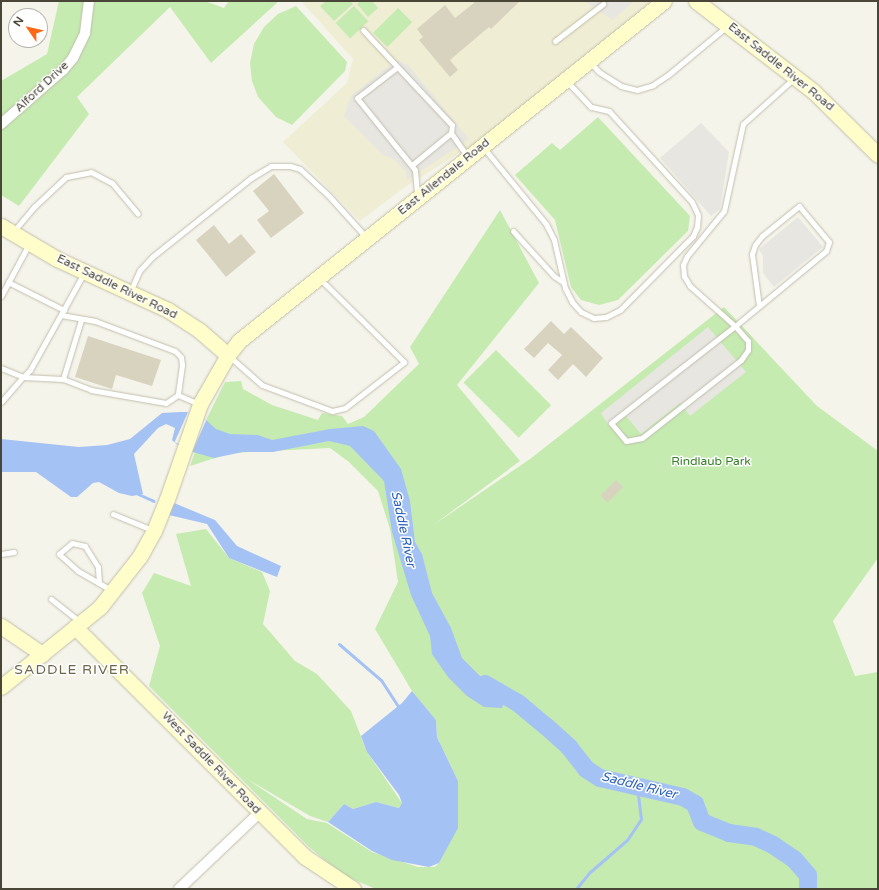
<!DOCTYPE html>
<html>
<head>
<meta charset="utf-8">
<style>
	body { margin:0 }
	#map { position:relative; width:879px; height:890px; overflow:hidden; background:#f5f4ea; font-family:"Varela Round",sans-serif }
	div>[style] { position:absolute }
	[style*='--x'] { left:calc(var(--x)*1px); top:calc(var(--y)*1px); width:calc(var(--w)*1px); rotate:calc(var(--a)*1deg) }
	.education>* { inset:0; background:#efedd3 }
	.green>* { inset:0; background:#c5ebb1; transform-origin:0 0 }
	.parking>* { inset:0; background:#e7e6e1 }
	.water>* { inset:0; background:#a4c3f4 }
	.pier>* { inset:0; background:#f5f4ea; transform-origin:0 0 }
	.stream>* { height:3px; margin:-1.5px; padding:0 1.5px; transform-origin:1.5px; border-radius:1.5px; background:#a4c3f4 }
	.river>* { height:18px; margin:-9px; padding:0 9px; transform-origin:9px; border-radius:9px; background:#a4c3f4 }
	.building>* { inset:0; background:#d8d3be; transform-origin:0 0 }
	.roads { filter:drop-shadow(0 0 1px #c1beac) drop-shadow(0 0 1px #c1beac) }
	.lane>* { height:5px; margin:-2.5px; padding:0 2.5px; transform-origin:2.5px; border-radius:2.5px; background:#fff }
	.street>* { height:10px; margin:-5px; padding:0 5px; transform-origin:5px; border-radius:5px; background:#fff }
	.secondary>* { height:15px; margin:-7.5px; padding:0 7.5px; transform-origin:7.5px; border-radius:7.5px; background:#fffdca }
	span { translate:-50% -50%; white-space:nowrap; text-align:center; line-height:1.15; -webkit-text-stroke:3px #fff; paint-order:stroke }
	.street-label { font-size:12px; color:#4a4637 }
	.park-label { font-size:12px; color:#377f27 }
	.water-label { font-size:13px; color:#2b61bb; font-style:italic }
	.quarter-label { font-size:14px; color:#6d674e; letter-spacing:1px }
	.frame { position:absolute; inset:0; border:2px solid #4a4637; pointer-events:none }
	.north { position:absolute; left:8px; top:8px; width:40px; height:40px; box-sizing:border-box; background:#fff; border:1px solid #b7b5af; border-radius:50%; rotate:304deg; font-size:11px; font-weight:700; line-height:16px; text-align:center; color:#4a4637 }
	.north::after { content:''; display:block; margin:auto; width:14px; height:18px; background:#ff6817; clip-path:polygon(50% 0,100% 100%,50% 72%,0 100%) }
</style>
</head>
<body>
<div id="map">
	<div class="education">
		<div style="clip-path:polygon(301px 1px,652px 1px,474px 144px,405px 187px,360px 221px,283px 142px,347px 83px,353px 59px)"></div>
	</div>
	<div class="green">
		<div style="clip-path:polygon(59px 1px,205px 1px,224px 8px,229px 1px,279px 1px,211px 63px,170px 7px,77px 97px,89px 114px,19px 206px,1px 195px,1px 81px,47px 54px)"></div>
		<div style="clip-path:polygon(326px 1px,350px 1px,353px 4px,334px 21px,320px 6px)"></div>
		<div style="clip-path:polygon(361px 1px,372px 1px,378px 8px,368px 17px,357px 4px)"></div>
		<div style="clip-path:polygon(296px 6px,347px 62px,345px 71px,292px 125px,276px 117px,258px 97px,252px 81px,250px 63px,254px 44px,264px 27px,278px 14px)"></div>
		<div style="left:354px;top:6px;width:21px;height:25px;rotate:47deg"></div>
		<div style="left:398px;top:8px;width:20px;height:35px;rotate:45deg"></div>
		<div style="clip-path:polygon(598px 117px,690px 216px,688px 231px,618px 300px,599px 305px,581px 300px,571px 287px,555px 220px,515px 175px,552px 143px,560px 150px)"></div>
		<div style="clip-path:polygon(500px 210px,539px 283px,457px 385px,520px 461px,432px 526px,530px 459px,724px 307px,817px 406px,878px 451px,878px 558px,833px 621px,855px 676px,878px 672px,878px 889px,376px 889px,343px 875px,309px 847px,149px 686px,160px 646px,142px 593px,154px 573px,191px 586px,176px 534px,206px 529px,229px 558px,262px 572px,270px 591px,263px 624px,295px 661px,317px 674px,351px 711px,367px 752px,402px 803px,399px 808px,376px 802px,353px 809px,344px 804px,328px 822px,310px 816px,247px 779px,307px 819px,327px 823px,372px 852px,418px 867px,435px 867px,439px 863px,457px 828px,458px 781px,437px 737px,436px 720px,412px 691px,375px 629px,398px 582px,390px 529px,378px 491px,349px 462px,330px 448px,231px 453px,190px 466px,207px 418px,225px 382px,241px 381px,243px 389px,272px 405px,318px 420px,322px 413px,342px 416px,348px 424px,364px 417px,419px 364px,410px 347px)"></div>
		<div style="left:496px;top:350px;width:78px;height:46px;rotate:45deg"></div>
	</div>
	<div class="parking">
		<div style="clip-path:polygon(584px 1px,634px 1px,613px 20px)"></div>
		<div style="clip-path:polygon(396px 60px,408px 65px,469px 139px,407px 180px,406px 172px,394px 159px,383px 155px,344px 116px,351px 96px)"></div>
		<div style="clip-path:polygon(701px 123px,729px 152px,720px 209px,711px 216px,660px 158px)"></div>
		<div style="clip-path:polygon(798px 217px,823px 247px,774px 287px,763px 273px,763px 256px,759px 249px)"></div>
		<div style="clip-path:polygon(708px 327px,746px 372px,690px 416px,680px 403px,641px 434px,626px 416px,610px 428px,601px 413px)"></div>
	</div>
	<div class="water">
		<div style="clip-path:polygon(180px 412px,188px 412px,206px 420px,216px 429px,230px 434px,258px 435px,272px 440px,330px 429px,363px 426px,374px 431px,401px 469px,410px 501px,415px 542px,422px 554px,432px 593px,451px 628px,462px 658px,482px 678px,507px 692px,502px 708px,484px 707px,467px 696px,448px 677px,432px 654px,430px 636px,411px 595px,392px 532px,384px 481px,350px 446px,329px 441px,273px 452px,243px 452px,214px 458px,182px 449px,172px 440px,175px 428px,166px 424px,158px 428px,134px 454px,143px 494px,132px 496px,119px 493px,99px 482px,93px 483px,77px 497px,71px 497px,36px 472px,1px 472px,1px 439px,79px 447px,107px 445px,130px 439px,162px 413px)"></div>
		<div style="clip-path:polygon(174px 503px,215px 520px,237px 546px,281px 566px,277px 577px,229px 558px,207px 524px,169px 515px)"></div>
		<div style="clip-path:polygon(412px 691px,436px 720px,437px 737px,458px 781px,458px 828px,439px 863px,429px 867px,392px 860px,372px 851px,328px 822px,344px 804px,353px 809px,376px 802px,399px 808px,402px 803px,399px 795px,367px 752px,361px 736px,402px 703px)"></div>
	</div>
	<div class="pier">
		<div style="left:188px;top:412px;width:20px;height:33px;rotate:24deg"></div>
	</div>
	<div class="stream">
		<div style="--x:138;--y:494;--w:17;--a:24"></div>
		<div style="--x:339;--y:644;--w:55;--a:40.6"></div>
		<div style="--x:381;--y:680;--w:31;--a:57"></div>
		<div style="--x:576;--y:889;--w:22;--a:-51"></div>
		<div style="--x:590;--y:872;--w:49;--a:-40.9"></div>
		<div style="--x:627;--y:840;--w:25;--a:-56"></div>
		<div style="--x:641;--y:819;--w:31;--a:-97"></div>
	</div>
	<div class="river">
		<div style="--x:485;--y:684;--w:38;--a:30"></div>
		<div style="--x:518;--y:703;--w:38;--a:40"></div>
		<div style="--x:547;--y:727;--w:30;--a:42"></div>
		<div style="--x:569;--y:747;--w:28;--a:52"></div>
		<div style="--x:586;--y:769;--w:17;--a:33"></div>
		<div style="--x:600;--y:778;--w:85;--a:12.9"></div>
		<div style="--x:683;--y:797;--w:14;--a:30"></div>
		<div style="--x:695;--y:804;--w:19;--a:69"></div>
		<div style="--x:702;--y:822;--w:29;--a:22"></div>
		<div style="--x:729;--y:833;--w:27;--a:8"></div>
		<div style="--x:756;--y:837;--w:19;--a:25"></div>
		<div style="--x:773;--y:845;--w:25;--a:34"></div>
		<div style="--x:794;--y:859;--w:21;--a:49"></div>
		<div style="--x:808;--y:875;--w:14;--a:90"></div>
	</div>
	<div class="building">
		<div style="clip-path:polygon(473px 1px,520px 1px,491px 29px,489px 27px,450px 60px,458px 70px,450px 77px,419px 40px,423px 37px,417px 29px,445px 5px,455px 18px,474px 3px)"></div>
		<div style="clip-path:polygon(274px 174px,304px 213px,271px 238px,257px 220px,269px 211px,253px 191px)"></div>
		<div style="clip-path:polygon(214px 225px,229px 244px,241px 234px,256px 252px,226px 277px,196px 240px)"></div>
		<div style="clip-path:polygon(551px 321px,564px 334px,571px 327px,603px 358px,586px 377px,573px 364px,558px 380px,548px 370px,562px 355px,548px 343px,534px 358px,524px 349px)"></div>
		<div style="clip-path:polygon(88px 336px,161px 360px,152px 386px,116px 375px,112px 389px,75px 377px)"></div>
		<div style="left:616px;top:480px;width:10px;height:22px;rotate:45deg"></div>
	</div>
	<div class="roads">
		<div class="lane">
			<div style="--x:363;--y:30;--w:130;--a:46.9"></div>
			<div style="--x:452;--y:125;--w:8;--a:97"></div>
			<div style="--x:451;--y:133;--w:29;--a:55"></div>
			<div style="--x:555;--y:41;--w:61;--a:-37.6"></div>
			<div style="--x:590;--y:62;--w:13;--a:48"></div>
			<div style="--x:599;--y:72;--w:26;--a:32"></div>
			<div style="--x:621;--y:86;--w:16;--a:14"></div>
			<div style="--x:637;--y:90;--w:17;--a:-17"></div>
			<div style="--x:653;--y:85;--w:18;--a:-34"></div>
			<div style="--x:668;--y:75;--w:77;--a:-39.7"></div>
			<div style="--x:396;--y:68;--w:49;--a:142.4"></div>
			<div style="--x:357;--y:98;--w:92;--a:51.1"></div>
			<div style="--x:415;--y:170;--w:24;--a:85"></div>
			<div style="--x:483;--y:147;--w:99;--a:50.7"></div>
			<div style="--x:546;--y:224;--w:18;--a:63"></div>
			<div style="--x:554;--y:240;--w:49;--a:77.1"></div>
			<div style="--x:565;--y:288;--w:16;--a:63"></div>
			<div style="--x:572;--y:302;--w:13;--a:48"></div>
			<div style="--x:581;--y:312;--w:14;--a:25"></div>
			<div style="--x:594;--y:318;--w:12;--a:-5"></div>
			<div style="--x:606;--y:317;--w:16;--a:-27"></div>
			<div style="--x:620;--y:310;--w:104;--a:-45.4"></div>
			<div style="--x:693;--y:236;--w:10;--a:-66"></div>
			<div style="--x:697;--y:227;--w:12;--a:-85"></div>
			<div style="--x:698;--y:215;--w:14;--a:-115"></div>
			<div style="--x:692;--y:202;--w:123;--a:-132.4"></div>
			<div style="--x:609;--y:111;--w:18;--a:-167"></div>
			<div style="--x:591;--y:107;--w:37;--a:-133"></div>
			<div style="--x:412;--y:165;--w:50;--a:-39.4"></div>
			<div style="--x:513;--y:231;--w:61;--a:47.7"></div>
			<div style="--x:554;--y:276;--w:11;--a:34"></div>
			<div style="--x:13;--y:232;--w:33;--a:-50"></div>
			<div style="--x:34;--y:207;--w:44;--a:-43.2"></div>
			<div style="--x:66;--y:177;--w:25;--a:-11"></div>
			<div style="--x:91;--y:172;--w:24;--a:28"></div>
			<div style="--x:112;--y:183;--w:40;--a:50"></div>
			<div style="--x:8;--y:282;--w:63;--a:26.6"></div>
			<div style="--x:130;--y:292;--w:24;--a:-66"></div>
			<div style="--x:140;--y:270;--w:18;--a:-47"></div>
			<div style="--x:152;--y:257;--w:127;--a:-38.6"></div>
			<div style="--x:251;--y:178;--w:23;--a:-31"></div>
			<div style="--x:271;--y:166;--w:19;--a:0"></div>
			<div style="--x:290;--y:166;--w:10;--a:17"></div>
			<div style="--x:300;--y:169;--w:38;--a:43"></div>
			<div style="--x:328;--y:195;--w:57;--a:47.9"></div>
			<div style="--x:1;--y:296;--w:59;--a:-61.7"></div>
			<div style="--x:759;--y:306;--w:52;--a:-97.7"></div>
			<div style="--x:752;--y:254;--w:9;--a:-72"></div>
			<div style="--x:755;--y:245;--w:11;--a:-52"></div>
			<div style="--x:762;--y:236;--w:48;--a:-39"></div>
			<div style="--x:799;--y:206;--w:47;--a:50.2"></div>
			<div style="--x:829;--y:242;--w:9;--a:108"></div>
			<div style="--x:826;--y:251;--w:118;--a:140.5"></div>
			<div style="--x:735;--y:326;--w:157;--a:142"></div>
			<div style="--x:611;--y:423;--w:23;--a:50"></div>
			<div style="--x:626;--y:441;--w:16;--a:-11"></div>
			<div style="--x:642;--y:438;--w:126;--a:-38.2"></div>
			<div style="--x:741;--y:360;--w:12;--a:-55"></div>
			<div style="--x:748;--y:350;--w:9;--a:-90"></div>
			<div style="--x:748;--y:341;--w:20;--a:-131"></div>
			<div style="--x:735;--y:326;--w:60;--a:-138.4"></div>
			<div style="--x:690;--y:286;--w:12;--a:-121"></div>
			<div style="--x:684;--y:276;--w:11;--a:-95"></div>
			<div style="--x:683;--y:265;--w:10;--a:-66"></div>
			<div style="--x:687;--y:256;--w:58;--a:-50.6"></div>
			<div style="--x:724;--y:211;--w:89;--a:-77.7"></div>
			<div style="--x:743;--y:124;--w:69;--a:-42"></div>
			<div style="--x:61;--y:315;--w:35;--a:10"></div>
			<div style="--x:95;--y:321;--w:85;--a:20.6"></div>
			<div style="--x:175;--y:351;--w:8;--a:45"></div>
			<div style="--x:181;--y:357;--w:8;--a:83"></div>
			<div style="--x:182;--y:365;--w:30;--a:98"></div>
			<div style="--x:81;--y:320;--w:62;--a:107"></div>
			<div style="--x:63;--y:379;--w:30;--a:21"></div>
			<div style="--x:91;--y:390;--w:76;--a:9.8"></div>
			<div style="--x:166;--y:403;--w:14;--a:-34"></div>
			<div style="--x:229;--y:356;--w:44;--a:41.3"></div>
			<div style="--x:262;--y:385;--w:75;--a:20.4"></div>
			<div style="--x:332;--y:411;--w:13;--a:-13"></div>
			<div style="--x:345;--y:408;--w:75;--a:-37.9"></div>
			<div style="--x:404;--y:362;--w:118;--a:-135.3"></div>
			<div style="--x:1;--y:368;--w:24;--a:22"></div>
			<div style="--x:23;--y:377;--w:10;--a:-45"></div>
			<div style="--x:30;--y:370;--w:111;--a:-60.9"></div>
			<div style="--x:178;--y:395;--w:23;--a:23"></div>
			<div style="--x:1;--y:402;--w:33;--a:-49"></div>
			<div style="--x:23;--y:377;--w:40;--a:2.9"></div>
			<div style="--x:113;--y:514;--w:42;--a:22.3"></div>
			<div style="--x:1;--y:554;--w:13;--a:-9"></div>
			<div style="--x:99;--y:583;--w:16;--a:-94"></div>
			<div style="--x:98;--y:567;--w:25;--a:-122"></div>
			<div style="--x:85;--y:546;--w:13;--a:-167"></div>
			<div style="--x:72;--y:543;--w:17;--a:140"></div>
			<div style="--x:59;--y:554;--w:25;--a:42"></div>
			<div style="--x:78;--y:571;--w:39;--a:30"></div>
			<div style="--x:51;--y:599;--w:36;--a:38"></div>
		</div>
		<div class="street">
			<div style="--x:1;--y:124;--w:82;--a:-41.1"></div>
			<div style="--x:63;--y:70;--w:16;--a:-50"></div>
			<div style="--x:73;--y:58;--w:28;--a:-64"></div>
			<div style="--x:85;--y:33;--w:32;--a:-83"></div>
			<div style="--x:179;--y:889;--w:110;--a:-43.5"></div>
		</div>
		<div class="secondary">
			<div style="--x:696;--y:1;--w:148;--a:37.6"></div>
			<div style="--x:813;--y:91;--w:91;--a:44.6"></div>
			<div style="--x:1;--y:226;--w:65;--a:30.5"></div>
			<div style="--x:57;--y:259;--w:122;--a:24.7"></div>
			<div style="--x:168;--y:310;--w:38;--a:33"></div>
			<div style="--x:200;--y:331;--w:37;--a:41"></div>
			<div style="--x:1;--y:626;--w:50;--a:34.3"></div>
			<div style="--x:75;--y:627;--w:325;--a:45"></div>
			<div style="--x:305;--y:857;--w:58;--a:33.7"></div>
			<div style="--x:1;--y:687;--w:127;--a:-38.9"></div>
			<div style="--x:100;--y:607;--w:65;--a:-51.9"></div>
			<div style="--x:140;--y:556;--w:29;--a:-61"></div>
			<div style="--x:154;--y:531;--w:35;--a:-68"></div>
			<div style="--x:167;--y:499;--w:101;--a:-70.8"></div>
			<div style="--x:200;--y:404;--w:56;--a:-60.3"></div>
			<div style="--x:228;--y:355;--w:18;--a:-52"></div>
			<div style="--x:239;--y:341;--w:544;--a:-38.66"></div>
		</div>
	</div>
	<div class="street-label">
		<span style="left:781px;top:67px;rotate:39deg">East Saddle River Road</span>
		<span style="left:42px;top:87px;rotate:-43deg">Alford Drive</span>
		<span style="left:444px;top:177px;rotate:-39deg">East Allendale Road</span>
		<span style="left:117px;top:287px;rotate:26deg">East Saddle River Road</span>
		<span style="left:211px;top:763px;rotate:46deg">West Saddle River Road</span>
	</div>
	<div class="park-label">
		<span style="left:711px;top:462px">Rindlaub Park</span>
	</div>
	<div class="water-label">
		<span style="left:403px;top:529px;rotate:78deg">Saddle River</span>
		<span style="left:639px;top:786px;rotate:14deg">Saddle River</span>
	</div>
	<div class="quarter-label">
		<span style="left:72px;top:670px">SADDLE RIVER</span>
	</div>
	<div class="frame"></div>
	<div class="north">N</div>
</div>
</body>
</html>
